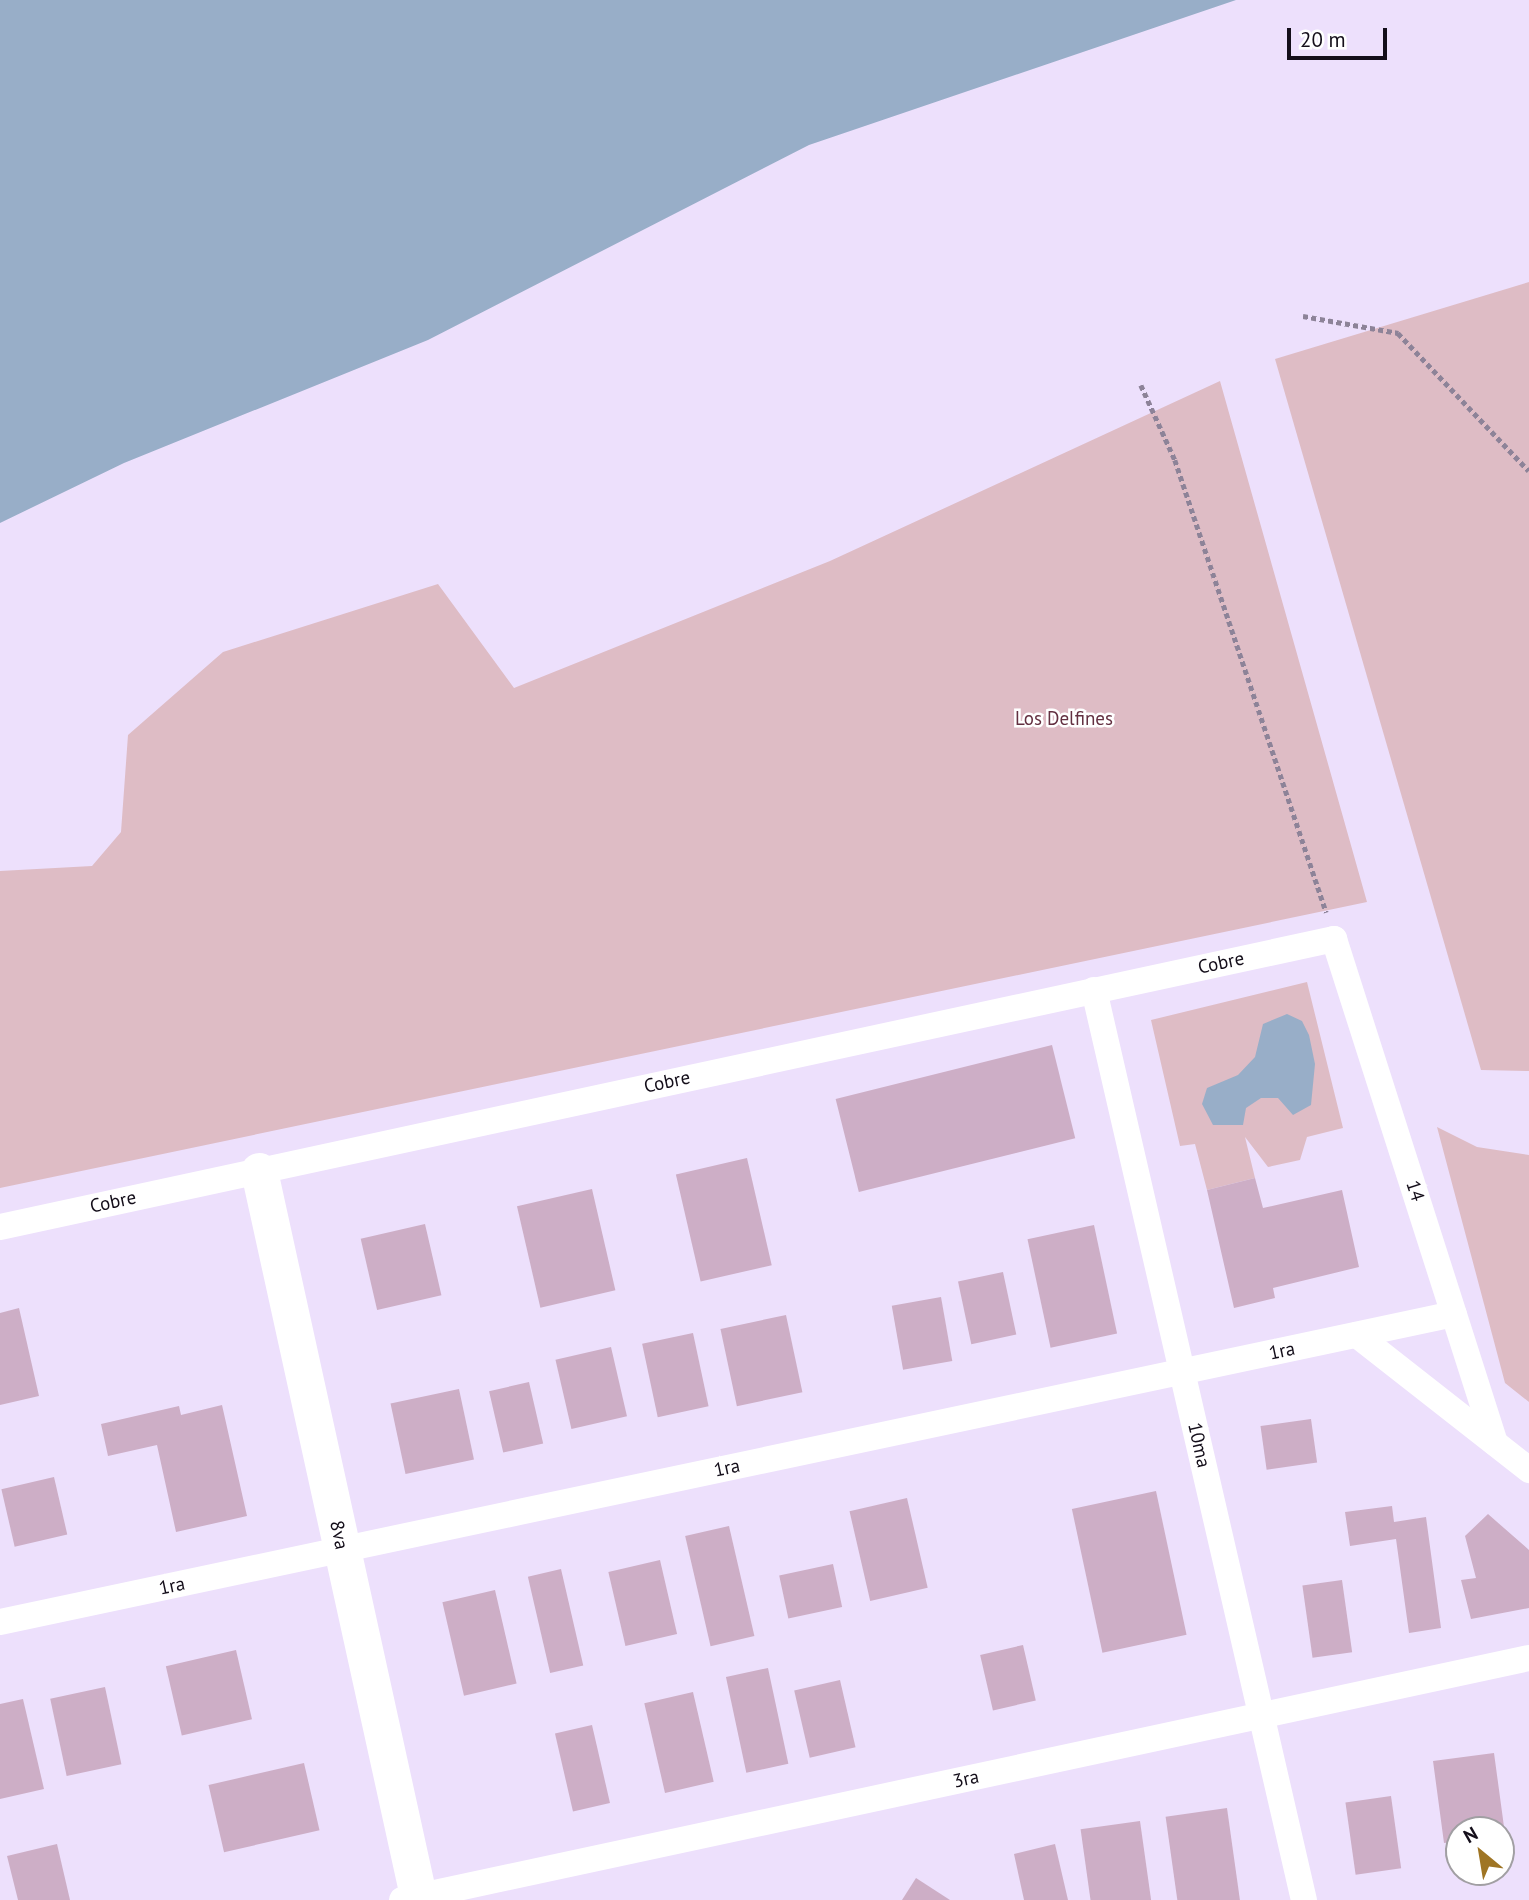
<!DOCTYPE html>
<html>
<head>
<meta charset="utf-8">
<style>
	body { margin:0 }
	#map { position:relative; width:1529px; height:1900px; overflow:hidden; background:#ede0fc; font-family:"PT Sans",sans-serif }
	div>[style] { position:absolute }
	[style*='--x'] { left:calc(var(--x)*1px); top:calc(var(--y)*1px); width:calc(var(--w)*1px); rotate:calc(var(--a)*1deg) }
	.green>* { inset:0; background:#debcc5 }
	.water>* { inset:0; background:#98aec8 }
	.building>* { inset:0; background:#cdaec6; transform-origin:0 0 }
	.path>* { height:4.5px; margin-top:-2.25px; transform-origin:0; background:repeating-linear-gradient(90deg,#8d8398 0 5px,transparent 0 8.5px) }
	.street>* { height:26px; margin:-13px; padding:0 13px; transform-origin:13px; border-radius:13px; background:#fff }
	.secondary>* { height:37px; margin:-18.5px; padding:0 18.5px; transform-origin:18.5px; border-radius:18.5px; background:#fff }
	span { translate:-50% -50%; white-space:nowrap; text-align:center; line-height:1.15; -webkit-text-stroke:5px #fff; paint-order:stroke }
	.park-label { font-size:19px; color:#633041 }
	.street-label { font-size:19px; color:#140e1a }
	.north { position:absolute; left:1445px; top:1816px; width:70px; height:70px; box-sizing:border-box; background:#fff; border:2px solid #a19fa3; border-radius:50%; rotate:330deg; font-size:19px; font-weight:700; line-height:28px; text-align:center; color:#140e1a }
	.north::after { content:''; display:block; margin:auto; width:24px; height:32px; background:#9f7524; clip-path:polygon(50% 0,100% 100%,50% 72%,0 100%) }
	.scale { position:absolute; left:1287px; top:28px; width:100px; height:32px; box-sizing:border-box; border:4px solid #140e1a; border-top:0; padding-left:9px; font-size:21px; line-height:24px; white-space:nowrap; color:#140e1a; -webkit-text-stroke:5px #fff; paint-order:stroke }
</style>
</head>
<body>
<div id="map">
	<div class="green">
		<div style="clip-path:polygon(1529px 282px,1529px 1071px,1481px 1070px,1275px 359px)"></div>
		<div style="clip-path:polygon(1220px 381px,1367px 902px,0 1188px,0 871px,92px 866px,121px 832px,128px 735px,223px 652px,438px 584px,514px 688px,830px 561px)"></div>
		<div style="clip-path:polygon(1307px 982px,1343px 1128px,1307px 1137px,1300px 1160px,1268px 1167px,1245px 1137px,1255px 1178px,1207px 1190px,1195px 1144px,1180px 1146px,1151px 1020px)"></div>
		<div style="clip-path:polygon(1437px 1127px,1477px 1147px,1529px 1155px,1529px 1402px,1505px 1383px)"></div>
	</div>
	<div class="water">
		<div style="clip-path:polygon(0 0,1236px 0,809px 145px,428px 340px,124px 463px,0 523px)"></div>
		<div style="clip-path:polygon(1287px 1014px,1302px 1021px,1309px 1035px,1315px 1064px,1311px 1105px,1293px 1115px,1278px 1098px,1261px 1098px,1246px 1108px,1243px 1125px,1213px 1125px,1202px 1104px,1207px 1088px,1238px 1075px,1255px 1057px,1263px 1024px)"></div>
	</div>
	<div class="building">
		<div style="left:1052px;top:1045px;width:96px;height:223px;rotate:76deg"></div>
		<div style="left:747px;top:1158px;width:110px;height:73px;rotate:77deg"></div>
		<div style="clip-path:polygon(1255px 1178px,1263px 1208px,1342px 1190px,1359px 1267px,1273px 1288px,1275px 1298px,1234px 1308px,1207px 1190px)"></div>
		<div style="left:592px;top:1189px;width:104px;height:77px;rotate:77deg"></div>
		<div style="left:425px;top:1224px;width:73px;height:66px;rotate:77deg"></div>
		<div style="left:1094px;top:1225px;width:111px;height:68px;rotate:78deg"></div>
		<div style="left:1003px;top:1272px;width:64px;height:46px;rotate:78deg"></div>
		<div style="left:941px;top:1297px;width:65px;height:50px;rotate:80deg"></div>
		<div style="clip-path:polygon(19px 1308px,39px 1396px,0 1405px,0 1313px)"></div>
		<div style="left:786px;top:1315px;width:79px;height:67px;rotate:78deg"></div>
		<div style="left:693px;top:1333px;width:75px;height:52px;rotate:78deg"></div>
		<div style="left:611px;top:1347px;width:71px;height:57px;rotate:77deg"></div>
		<div style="left:529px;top:1382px;width:63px;height:41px;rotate:77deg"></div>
		<div style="left:459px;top:1389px;width:72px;height:70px;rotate:78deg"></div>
		<div style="clip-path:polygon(222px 1405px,247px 1516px,176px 1532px,157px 1445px,108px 1456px,101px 1424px,179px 1406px,181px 1415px)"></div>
		<div style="left:1311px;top:1419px;width:44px;height:51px;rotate:82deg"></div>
		<div style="left:54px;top:1477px;width:59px;height:54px;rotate:77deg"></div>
		<div style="left:1156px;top:1491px;width:147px;height:86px;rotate:78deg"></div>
		<div style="left:907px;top:1498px;width:92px;height:59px;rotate:77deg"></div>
		<div style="clip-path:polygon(1392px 1506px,1394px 1522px,1426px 1517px,1441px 1628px,1409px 1633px,1396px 1539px,1350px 1546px,1345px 1512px)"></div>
		<div style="clip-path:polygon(1488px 1514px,1529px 1550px,1529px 1608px,1471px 1619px,1461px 1580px,1476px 1578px,1465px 1536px)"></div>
		<div style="left:729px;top:1526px;width:113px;height:45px;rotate:77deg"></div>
		<div style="left:660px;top:1560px;width:76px;height:53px;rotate:77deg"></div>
		<div style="left:833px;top:1564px;width:44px;height:55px;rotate:78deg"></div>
		<div style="left:561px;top:1569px;width:99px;height:34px;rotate:77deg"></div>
		<div style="left:1342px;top:1580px;width:73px;height:40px;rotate:82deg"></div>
		<div style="left:495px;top:1590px;width:96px;height:54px;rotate:77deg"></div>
		<div style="left:1023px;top:1645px;width:57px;height:44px;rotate:77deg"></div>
		<div style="left:236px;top:1650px;width:71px;height:72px;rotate:77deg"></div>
		<div style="left:768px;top:1668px;width:98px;height:43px;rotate:78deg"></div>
		<div style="left:840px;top:1680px;width:69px;height:47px;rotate:77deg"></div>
		<div style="left:105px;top:1687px;width:79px;height:56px;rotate:78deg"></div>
		<div style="left:693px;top:1692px;width:92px;height:50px;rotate:77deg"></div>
		<div style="clip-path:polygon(23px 1699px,44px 1789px,0 1799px,0 1704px)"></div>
		<div style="left:592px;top:1725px;width:80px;height:38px;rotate:77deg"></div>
		<div style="clip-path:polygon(1494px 1753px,1505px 1834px,1459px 1830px,1459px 1841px,1444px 1843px,1433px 1761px)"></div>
		<div style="left:304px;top:1763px;width:69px;height:98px;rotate:77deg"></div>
		<div style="left:1391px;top:1796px;width:73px;height:46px;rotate:82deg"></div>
		<div style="left:1227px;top:1808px;width:93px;height:62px;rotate:82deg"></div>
		<div style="left:1140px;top:1821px;width:80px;height:60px;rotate:82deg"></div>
		<div style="clip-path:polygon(57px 1844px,70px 1900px,18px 1900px,7px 1856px)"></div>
		<div style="clip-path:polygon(1055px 1844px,1068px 1900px,1024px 1900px,1014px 1854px)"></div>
		<div style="clip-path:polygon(916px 1878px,950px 1900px,902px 1900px)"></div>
	</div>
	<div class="path">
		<div style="--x:1303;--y:316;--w:97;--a:10.1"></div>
		<div style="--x:1398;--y:333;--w:190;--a:46.5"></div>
		<div style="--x:1141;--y:385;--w:82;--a:65.6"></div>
		<div style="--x:1175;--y:460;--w:477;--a:71.5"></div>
	</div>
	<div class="street">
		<div style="--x:1094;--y:990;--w:934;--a:77.01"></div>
		<div style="--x:0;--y:1227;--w:1365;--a:-12.18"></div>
		<div style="--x:1334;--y:939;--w:529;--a:72.28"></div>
		<div style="--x:1357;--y:1335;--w:219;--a:38.1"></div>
		<div style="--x:0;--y:1622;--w:1486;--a:-11.96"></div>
		<div style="--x:402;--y:1900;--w:1153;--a:-12.12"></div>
	</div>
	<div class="secondary">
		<div style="--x:259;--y:1171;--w:746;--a:77.62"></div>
	</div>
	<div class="park-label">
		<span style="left:1064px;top:719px">Los Delfines</span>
	</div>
	<div class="street-label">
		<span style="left:1221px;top:963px;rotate:-12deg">Cobre</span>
		<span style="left:667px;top:1082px;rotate:-12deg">Cobre</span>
		<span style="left:1415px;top:1191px;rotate:72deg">14</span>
		<span style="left:113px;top:1202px;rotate:-12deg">Cobre</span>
		<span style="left:1282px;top:1351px;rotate:-12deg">1ra</span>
		<span style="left:1199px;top:1445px;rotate:77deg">10ma</span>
		<span style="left:727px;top:1468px;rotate:-12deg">1ra</span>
		<span style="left:339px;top:1535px;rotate:78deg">8va</span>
		<span style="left:172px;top:1586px;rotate:-12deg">1ra</span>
		<span style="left:966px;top:1779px;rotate:-12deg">3ra</span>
	</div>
	<div class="north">N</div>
	<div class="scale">20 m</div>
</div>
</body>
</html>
